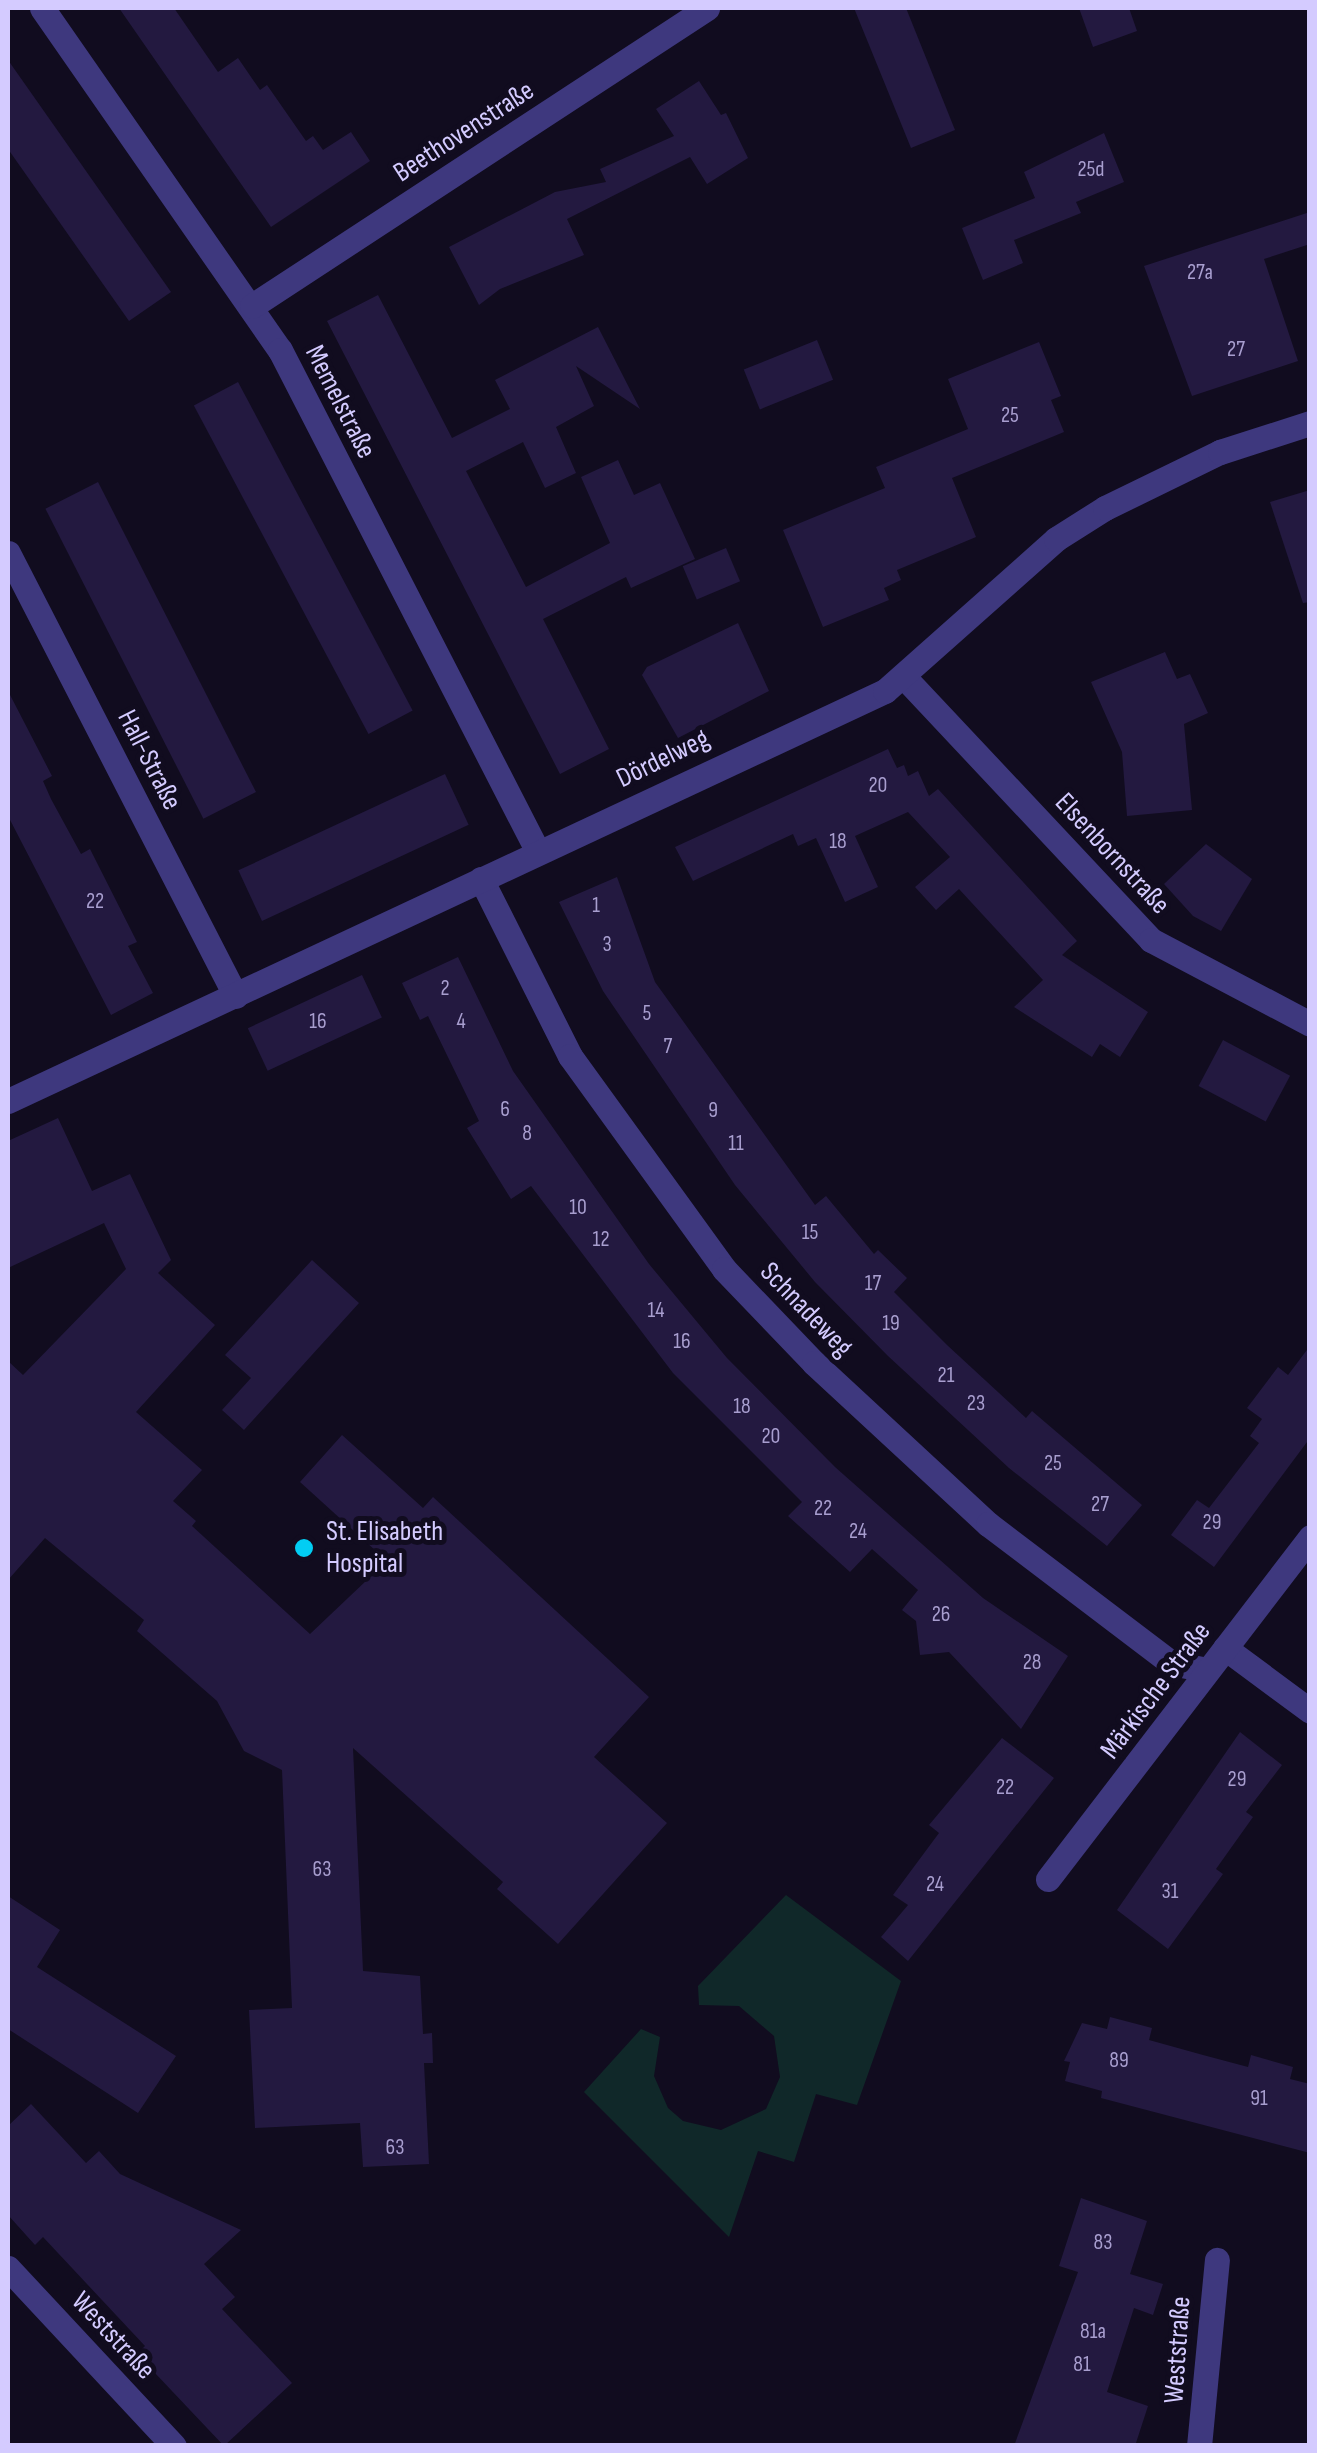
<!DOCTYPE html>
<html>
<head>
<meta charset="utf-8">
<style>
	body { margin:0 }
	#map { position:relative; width:1317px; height:2453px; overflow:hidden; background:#110c1f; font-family:"Sofia Sans Condensed",sans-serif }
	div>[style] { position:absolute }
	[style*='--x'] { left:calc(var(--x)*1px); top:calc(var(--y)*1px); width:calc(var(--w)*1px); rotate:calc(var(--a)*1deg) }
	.green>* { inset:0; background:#102829 }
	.building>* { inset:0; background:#231940; transform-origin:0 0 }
	.street>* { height:25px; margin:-12.5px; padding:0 12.5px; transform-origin:12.5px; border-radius:12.5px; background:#3e387e }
	.dots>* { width:28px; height:28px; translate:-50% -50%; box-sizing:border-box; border:5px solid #110c1f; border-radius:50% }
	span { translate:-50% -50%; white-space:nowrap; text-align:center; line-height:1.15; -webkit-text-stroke:10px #110c1f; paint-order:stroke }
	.number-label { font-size:22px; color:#a89ecf }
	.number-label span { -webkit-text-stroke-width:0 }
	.street-label { font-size:28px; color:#d4cbff }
	.poi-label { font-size:28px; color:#d4cbff }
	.left { translate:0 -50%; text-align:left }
	.frame { position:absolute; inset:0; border:10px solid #d4cbff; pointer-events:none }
</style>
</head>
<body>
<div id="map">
	<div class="green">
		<div style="clip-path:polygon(786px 1895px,901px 1981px,857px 2105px,816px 2094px,794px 2162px,758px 2151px,729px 2237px,584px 2092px,641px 2029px,660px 2037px,654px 2076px,668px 2108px,683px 2121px,721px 2130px,766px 2109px,780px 2077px,774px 2036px,739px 2006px,699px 2005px,698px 1986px)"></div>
	</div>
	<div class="building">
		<div style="clip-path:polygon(119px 8px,174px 8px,218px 72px,238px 58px,260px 90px,267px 85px,306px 141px,313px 136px,323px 150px,351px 132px,370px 161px,271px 227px)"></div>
		<div style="clip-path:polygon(854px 8px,906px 8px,955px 130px,911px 148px)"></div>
		<div style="clip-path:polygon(1079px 8px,1129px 8px,1137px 31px,1093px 47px)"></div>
		<div style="clip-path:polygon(8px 60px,171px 292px,129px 321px,8px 149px)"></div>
		<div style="clip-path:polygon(699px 81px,721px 115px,726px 113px,748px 158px,707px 184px,690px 157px,567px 219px,584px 255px,500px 289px,479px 305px,449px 247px,555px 192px,606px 182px,600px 169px,674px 136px,656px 109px)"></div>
		<div style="clip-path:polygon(1104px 133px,1124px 182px,1076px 202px,1081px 213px,1014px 240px,1023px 263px,983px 280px,962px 228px,1035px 198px,1024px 172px)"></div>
		<div style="clip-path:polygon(1310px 212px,1310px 244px,1264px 259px,1298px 361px,1192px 396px,1144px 266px)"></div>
		<div style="clip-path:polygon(378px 295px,452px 438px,510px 409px,495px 380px,598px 327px,640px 409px,576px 366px,594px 406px,556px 427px,576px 473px,545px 488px,523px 442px,466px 471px,526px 587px,610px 543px,581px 477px,618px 460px,634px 495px,660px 483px,695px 559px,631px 588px,626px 577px,543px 619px,609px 749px,560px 774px,327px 321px)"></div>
		<div style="left:817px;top:340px;width:43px;height:79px;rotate:68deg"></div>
		<div style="clip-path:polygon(1039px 342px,1061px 396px,1051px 400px,1064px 432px,952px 478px,976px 537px,897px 570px,901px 580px,884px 588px,889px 600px,823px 627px,783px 530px,885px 488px,876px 467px,968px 429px,948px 379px)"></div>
		<div style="left:238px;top:382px;width:372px;height:50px;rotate:62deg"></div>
		<div style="left:98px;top:482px;width:348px;height:59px;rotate:63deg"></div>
		<div style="clip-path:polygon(1310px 490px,1310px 602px,1303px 603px,1270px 502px)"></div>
		<div style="left:726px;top:548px;width:36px;height:47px;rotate:67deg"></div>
		<div style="clip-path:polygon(738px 623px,769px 691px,678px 738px,642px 675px,647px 667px)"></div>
		<div style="clip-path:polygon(1165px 652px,1177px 679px,1190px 674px,1208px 713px,1184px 724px,1192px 810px,1127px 816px,1122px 752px,1091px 682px)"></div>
		<div style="clip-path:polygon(8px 691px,52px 776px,43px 781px,51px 799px,81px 854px,90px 849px,137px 942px,128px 946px,153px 993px,111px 1015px,8px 816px)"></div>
		<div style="clip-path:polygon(888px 749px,897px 768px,904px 765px,908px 776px,918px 771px,929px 796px,938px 789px,1077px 941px,1062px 955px,1148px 1012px,1120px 1057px,1100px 1044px,1092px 1057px,1014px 1007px,1043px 980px,959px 889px,936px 910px,915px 887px,950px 857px,908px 812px,855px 836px,878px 887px,845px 902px,816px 838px,798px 846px,793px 834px,693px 881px,675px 847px)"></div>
		<div style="left:445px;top:774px;width:56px;height:228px;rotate:65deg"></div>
		<div style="clip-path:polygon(1206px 844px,1252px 879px,1221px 931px,1193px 916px,1164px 884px)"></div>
		<div style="clip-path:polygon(617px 877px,655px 982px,815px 1205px,826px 1196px,874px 1254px,878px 1250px,907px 1278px,894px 1292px,947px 1345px,1026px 1418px,1032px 1411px,1142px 1505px,1107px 1546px,1009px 1468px,888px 1356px,815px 1282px,735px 1185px,603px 991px,559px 902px)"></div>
		<div style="clip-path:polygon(458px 957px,513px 1071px,649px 1264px,727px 1358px,835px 1467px,983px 1598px,1068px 1656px,1021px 1729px,949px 1652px,920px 1655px,916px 1621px,902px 1610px,918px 1590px,872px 1549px,850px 1572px,788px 1516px,802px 1502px,673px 1373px,531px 1186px,511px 1199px,467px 1128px,479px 1121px,428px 1016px,420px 1020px,402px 983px)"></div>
		<div style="left:362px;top:975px;width:47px;height:126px;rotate:65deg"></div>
		<div style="left:1223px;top:1040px;width:76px;height:52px;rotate:28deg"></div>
		<div style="clip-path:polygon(58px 1118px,92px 1191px,130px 1174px,171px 1260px,158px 1273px,215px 1325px,136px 1412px,202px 1470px,173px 1501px,196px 1521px,192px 1526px,310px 1634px,387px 1561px,300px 1482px,342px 1435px,423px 1508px,433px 1497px,649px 1697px,594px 1757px,667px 1823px,558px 1944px,497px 1889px,503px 1882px,353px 1748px,363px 1971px,420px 1976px,423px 2034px,432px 2033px,433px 2063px,424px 2063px,429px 2164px,363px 2167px,360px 2123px,255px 2128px,249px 2010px,292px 2008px,282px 1770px,244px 1751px,217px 1701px,137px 1631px,144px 1620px,45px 1538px,8px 1580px,8px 1361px,23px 1375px,126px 1269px,104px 1223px,8px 1268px,8px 1141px)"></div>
		<div style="clip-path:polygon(312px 1260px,359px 1303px,244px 1430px,222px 1410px,251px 1378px,225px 1355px)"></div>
		<div style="clip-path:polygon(1310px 1346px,1310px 1438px,1214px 1567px,1171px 1535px,1197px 1500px,1209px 1508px,1259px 1443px,1250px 1436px,1262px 1419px,1247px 1408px,1278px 1367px,1288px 1375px)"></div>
		<div style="clip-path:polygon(1240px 1732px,1282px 1765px,1246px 1812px,1253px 1817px,1216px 1869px,1223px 1874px,1168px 1949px,1117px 1910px)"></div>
		<div style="clip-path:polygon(1002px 1738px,1054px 1778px,908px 1961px,881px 1937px,908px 1905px,893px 1895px,939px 1833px,929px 1825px)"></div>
		<div style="clip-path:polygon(8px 1896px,60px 1930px,37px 1967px,176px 2056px,138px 2113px,8px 2029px)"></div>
		<div style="clip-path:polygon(1110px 2017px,1152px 2028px,1149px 2040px,1203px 2055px,1248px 2067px,1251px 2055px,1293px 2067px,1290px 2079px,1310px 2084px,1310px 2153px,1101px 2098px,1102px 2091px,1065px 2081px,1070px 2062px,1064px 2061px,1082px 2023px,1107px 2029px)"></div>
		<div style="clip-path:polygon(31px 2104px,86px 2163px,99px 2151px,120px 2174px,241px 2230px,204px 2264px,235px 2297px,222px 2309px,292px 2383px,224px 2446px,137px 2354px,145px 2346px,43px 2237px,35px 2245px,8px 2215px,8px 2126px)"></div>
		<div style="clip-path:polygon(1081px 2198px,1147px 2221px,1130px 2274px,1163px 2284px,1153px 2315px,1134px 2308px,1107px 2392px,1148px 2406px,1135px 2446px,1014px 2446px,1078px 2272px,1059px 2266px)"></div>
	</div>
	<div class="street">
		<div style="--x:42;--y:8;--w:417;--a:55.2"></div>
		<div style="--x:280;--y:350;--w:564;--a:62.8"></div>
		<div style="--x:252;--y:306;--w:544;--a:-33.22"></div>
		<div style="--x:8;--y:553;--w:498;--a:62.8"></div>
		<div style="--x:906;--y:679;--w:358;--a:46.8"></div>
		<div style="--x:1151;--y:940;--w:180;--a:27.8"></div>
		<div style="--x:481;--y:879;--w:198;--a:63.3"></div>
		<div style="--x:570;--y:1056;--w:263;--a:54.1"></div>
		<div style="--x:724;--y:1269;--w:130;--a:46.2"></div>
		<div style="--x:814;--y:1363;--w:237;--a:42.8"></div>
		<div style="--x:988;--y:1524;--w:230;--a:37.2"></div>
		<div style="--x:1171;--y:1663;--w:37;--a:11"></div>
		<div style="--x:8;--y:1101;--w:968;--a:-25.06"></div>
		<div style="--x:885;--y:691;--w:229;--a:-41.6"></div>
		<div style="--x:1056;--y:539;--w:58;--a:-32.3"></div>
		<div style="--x:1105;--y:508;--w:128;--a:-26"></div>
		<div style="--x:1220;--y:452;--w:95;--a:-17.9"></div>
		<div style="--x:1225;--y:1648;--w:106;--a:36.5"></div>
		<div style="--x:1048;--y:1879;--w:431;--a:-52.5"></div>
		<div style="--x:8;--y:2268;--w:243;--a:47"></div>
		<div style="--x:1199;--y:2446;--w:187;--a:-84.5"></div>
	</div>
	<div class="dots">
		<div style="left:304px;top:1548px;background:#02cdf3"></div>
	</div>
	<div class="number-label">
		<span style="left:1091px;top:170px">25d</span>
		<span style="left:1200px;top:273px">27a</span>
		<span style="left:1236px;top:350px">27</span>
		<span style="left:1010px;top:416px">25</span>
		<span style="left:878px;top:786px">20</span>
		<span style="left:838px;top:842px">18</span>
		<span style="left:95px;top:902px">22</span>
		<span style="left:596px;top:906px">1</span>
		<span style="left:607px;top:945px">3</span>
		<span style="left:445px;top:989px">2</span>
		<span style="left:647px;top:1014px">5</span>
		<span style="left:318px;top:1022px">16</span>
		<span style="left:461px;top:1022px">4</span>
		<span style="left:668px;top:1047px">7</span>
		<span style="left:505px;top:1110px">6</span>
		<span style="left:713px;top:1111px">9</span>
		<span style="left:527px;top:1134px">8</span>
		<span style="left:736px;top:1144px">11</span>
		<span style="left:578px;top:1208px">10</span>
		<span style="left:810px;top:1233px">15</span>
		<span style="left:601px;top:1240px">12</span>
		<span style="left:873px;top:1284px">17</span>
		<span style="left:656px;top:1311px">14</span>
		<span style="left:891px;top:1324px">19</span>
		<span style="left:682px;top:1342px">16</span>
		<span style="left:946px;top:1376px">21</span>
		<span style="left:976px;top:1404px">23</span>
		<span style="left:742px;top:1407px">18</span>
		<span style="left:771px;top:1437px">20</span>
		<span style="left:1053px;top:1464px">25</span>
		<span style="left:1100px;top:1505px">27</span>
		<span style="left:823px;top:1509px">22</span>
		<span style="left:1212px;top:1523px">29</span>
		<span style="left:858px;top:1532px">24</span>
		<span style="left:941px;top:1615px">26</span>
		<span style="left:1032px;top:1663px">28</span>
		<span style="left:1237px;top:1780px">29</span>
		<span style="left:1005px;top:1788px">22</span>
		<span style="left:322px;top:1870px">63</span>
		<span style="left:935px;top:1885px">24</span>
		<span style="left:1170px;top:1892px">31</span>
		<span style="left:1119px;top:2061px">89</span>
		<span style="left:1259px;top:2099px">91</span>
		<span style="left:395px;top:2148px">63</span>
		<span style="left:1103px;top:2243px">83</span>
		<span style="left:1093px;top:2332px">81a</span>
		<span style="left:1082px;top:2365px">81</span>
	</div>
	<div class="street-label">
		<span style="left:464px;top:132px;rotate:-33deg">Beethovenstraße</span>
		<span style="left:340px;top:402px;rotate:63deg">Memelstraße</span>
		<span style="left:663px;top:759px;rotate:-26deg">Dördelweg</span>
		<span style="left:149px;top:760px;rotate:63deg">Hall-Straße</span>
		<span style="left:1112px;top:854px;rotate:47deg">Elsenbornstraße</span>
		<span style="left:806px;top:1310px;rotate:46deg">Schnadeweg</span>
		<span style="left:1156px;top:1691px;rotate:-53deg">Märkische Straße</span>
		<span style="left:113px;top:2336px;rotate:47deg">Weststraße</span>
		<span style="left:1178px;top:2350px;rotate:-86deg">Weststraße</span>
	</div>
	<div class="poi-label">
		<span class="left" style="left:326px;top:1548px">St. Elisabeth<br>Hospital</span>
	</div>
	<div class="frame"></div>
</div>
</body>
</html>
